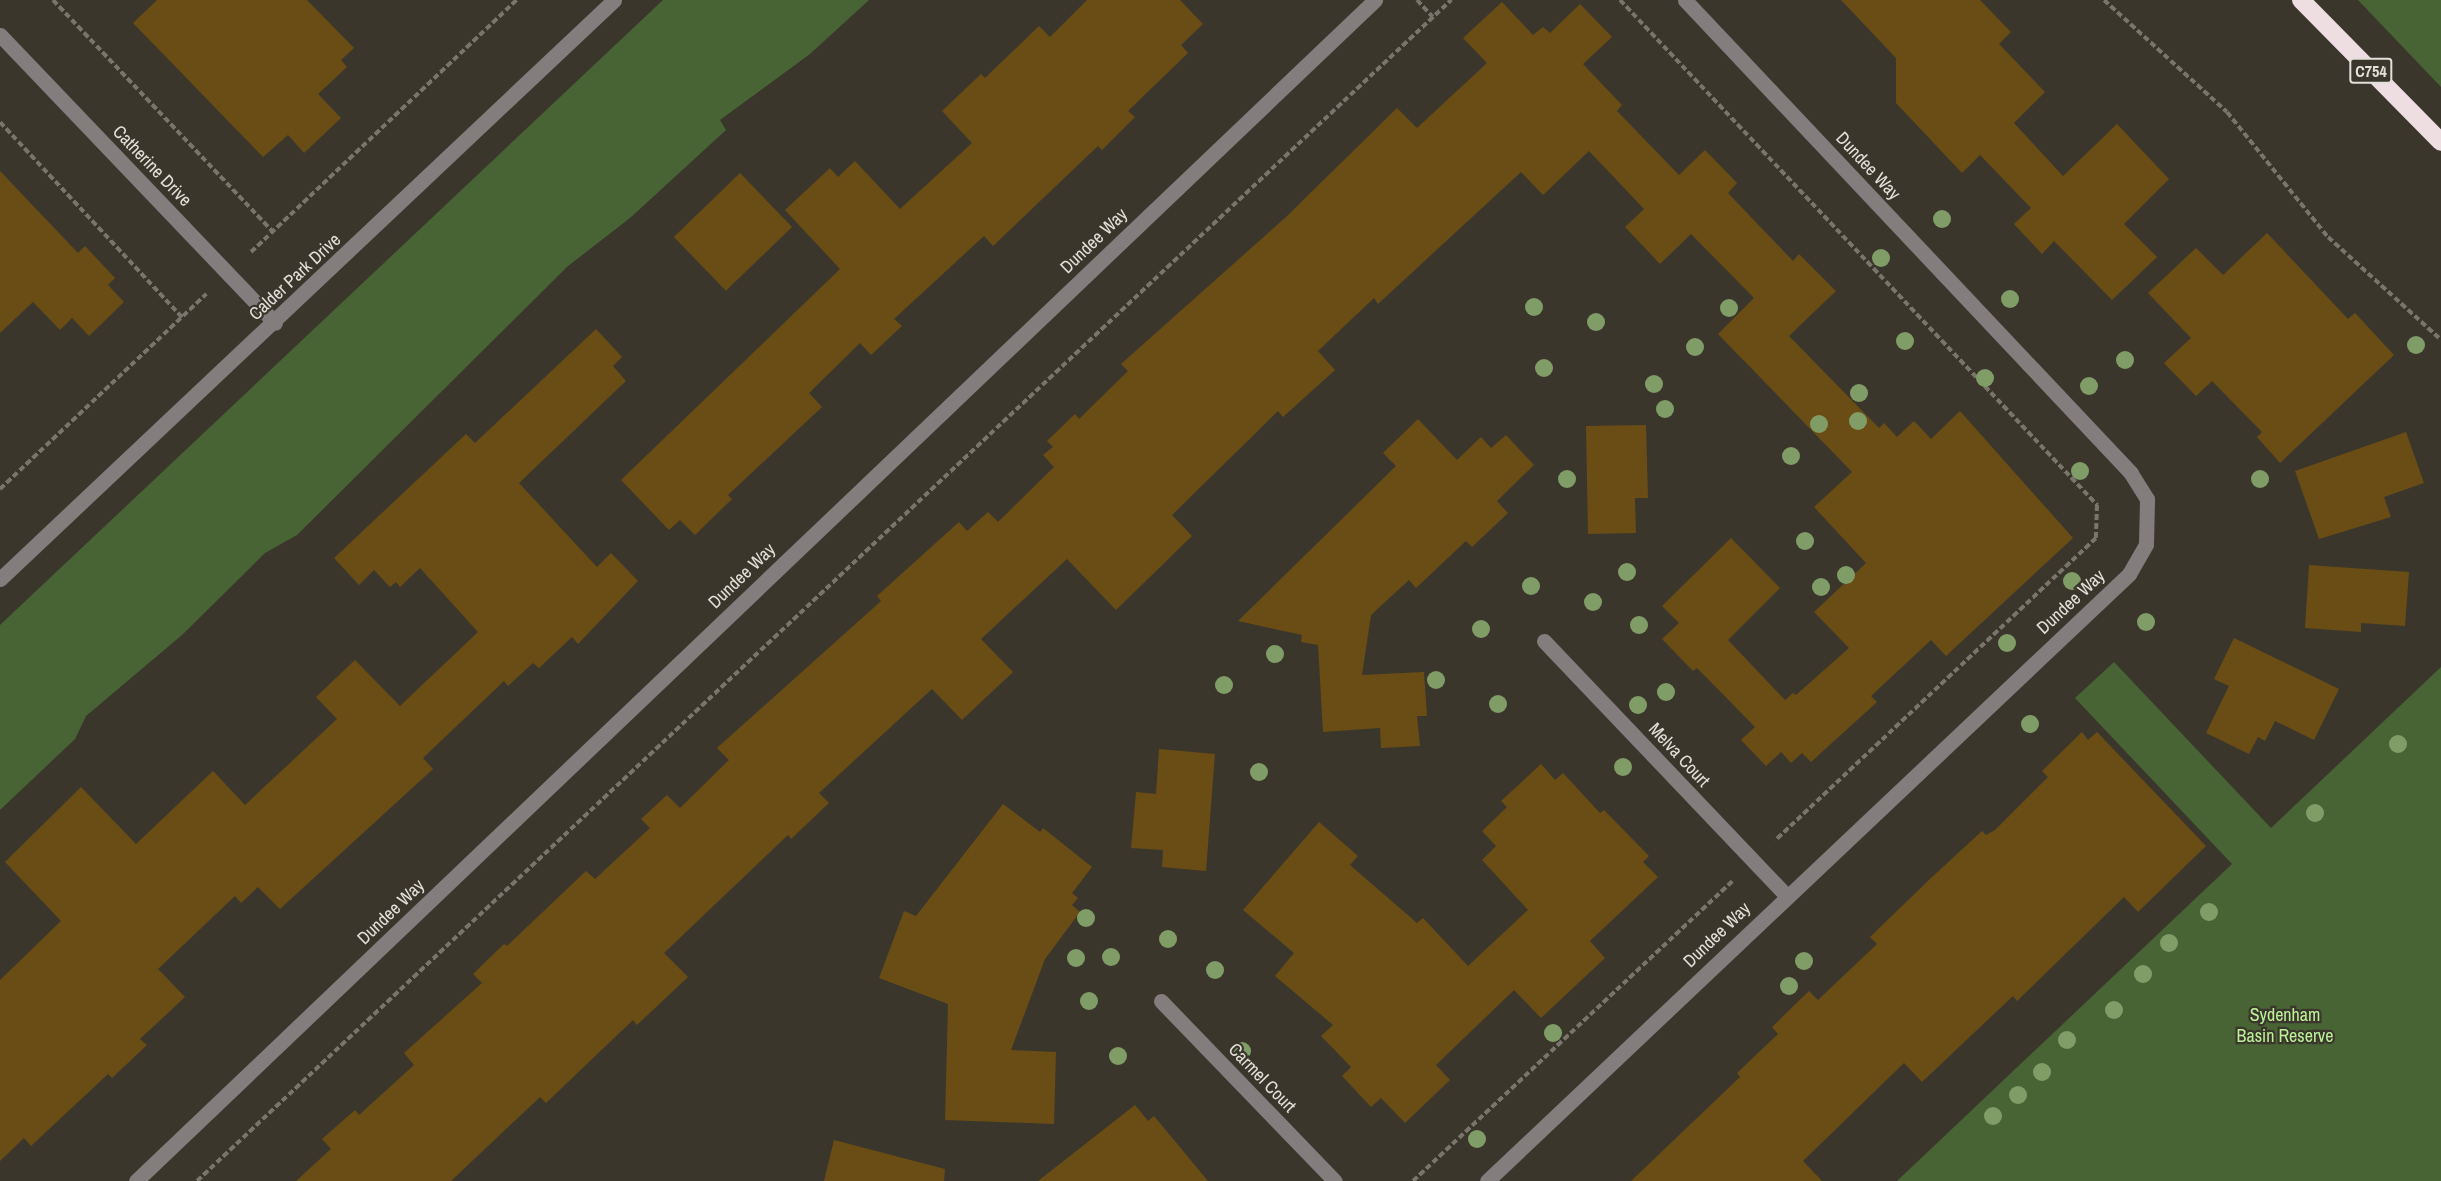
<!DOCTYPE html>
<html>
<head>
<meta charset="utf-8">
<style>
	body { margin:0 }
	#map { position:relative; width:2441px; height:1181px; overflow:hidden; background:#3b362c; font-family:"Archivo Narrow",sans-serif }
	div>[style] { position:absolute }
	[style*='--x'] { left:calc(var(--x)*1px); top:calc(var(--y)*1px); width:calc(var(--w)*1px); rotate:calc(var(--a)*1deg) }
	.green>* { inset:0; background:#486435 }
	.building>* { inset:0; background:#694d15; transform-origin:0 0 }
	.path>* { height:4px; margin-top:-2px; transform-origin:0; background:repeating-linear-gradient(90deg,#7a756c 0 6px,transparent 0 9px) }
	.minor>* { height:15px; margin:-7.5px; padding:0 7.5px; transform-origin:7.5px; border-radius:7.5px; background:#837d7e }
	.highway>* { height:18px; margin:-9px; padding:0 9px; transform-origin:9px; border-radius:9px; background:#eedde1 }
	.trees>* { width:18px; height:18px; margin:-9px; border-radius:50%; background:#819d67 }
	span { translate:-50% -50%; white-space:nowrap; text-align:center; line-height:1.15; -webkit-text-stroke:4.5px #3b362c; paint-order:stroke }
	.shield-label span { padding:2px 4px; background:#3b362c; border:2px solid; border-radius:4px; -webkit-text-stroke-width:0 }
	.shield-label { font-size:16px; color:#e3e0d9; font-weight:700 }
	.street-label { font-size:18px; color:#e3e0d9 }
	.park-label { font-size:18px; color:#bbf298 }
</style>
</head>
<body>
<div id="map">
	<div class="green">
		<div style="clip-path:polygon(663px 0,869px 0,810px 54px,720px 120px,726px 130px,630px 218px,568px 266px,297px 535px,265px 553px,182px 635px,86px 716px,75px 739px,0 810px,0 625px)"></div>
		<div style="clip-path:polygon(2358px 0,2441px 0,2441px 87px)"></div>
		<div style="clip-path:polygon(2114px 662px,2271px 828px,2441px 667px,2441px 1181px,1897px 1181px,2232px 864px,2075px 698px)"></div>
	</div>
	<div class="building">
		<div style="clip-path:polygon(157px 0,307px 0,354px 48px,341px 60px,347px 67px,318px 94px,341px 118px,304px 153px,288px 135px,263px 157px,133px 23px)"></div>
		<div style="clip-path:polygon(1087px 0,1180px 0,1203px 24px,1181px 45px,1188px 53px,1128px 111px,1135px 117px,1102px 150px,1098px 146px,993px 246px,984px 236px,894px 319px,902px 326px,871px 355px,860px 343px,809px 393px,822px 407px,728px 495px,732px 499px,695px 535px,680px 520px,669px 530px,621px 480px,840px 269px,785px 210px,830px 168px,838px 177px,855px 161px,900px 209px,972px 143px,942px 111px,981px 74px,985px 78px,1039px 26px,1050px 37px)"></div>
		<div style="clip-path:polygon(1841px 0,1980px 0,2011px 32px,1999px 44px,2045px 92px,2014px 123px,2063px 176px,2117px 124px,2169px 179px,2124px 224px,2157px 257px,2112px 300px,2054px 241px,2042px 254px,2014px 224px,2031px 208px,1980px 155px,1962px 173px,1896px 103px,1896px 58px)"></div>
		<div style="clip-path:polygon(1502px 2px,1533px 35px,1543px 27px,1550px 33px,1580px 4px,1612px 37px,1583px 64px,1622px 105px,1617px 111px,1679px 175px,1705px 150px,1737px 183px,1728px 193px,1793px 261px,1799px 254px,1836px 291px,1789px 336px,1879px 428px,1884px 423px,1897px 437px,1914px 421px,1931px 439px,1960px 411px,2073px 538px,1946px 656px,1931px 640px,1871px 696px,1877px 702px,1811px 762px,1802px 753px,1791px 763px,1781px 752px,1766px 766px,1741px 740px,1755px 727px,1697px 668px,1693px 671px,1662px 639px,1679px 623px,1662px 606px,1731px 538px,1780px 588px,1728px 640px,1785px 700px,1793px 693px,1796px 695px,1849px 648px,1814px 612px,1866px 563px,1814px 507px,1852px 472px,1718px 334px,1754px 298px,1691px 234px,1660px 264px,1625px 227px,1644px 209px,1589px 151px,1543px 195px,1521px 172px,1378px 304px,1374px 298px,1318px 351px,1335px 370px,1283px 417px,1278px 411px,1172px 515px,1192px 536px,1116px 610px,1067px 559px,981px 639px,1013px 672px,962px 720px,932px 689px,819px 793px,829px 803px,791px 839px,788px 835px,664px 953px,688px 977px,637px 1025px,633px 1020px,546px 1103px,540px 1097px,451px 1181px,296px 1181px,331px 1149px,322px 1139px,355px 1110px,359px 1115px,414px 1065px,404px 1053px,482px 983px,473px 974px,504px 944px,507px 946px,586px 871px,595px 879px,650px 828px,641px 819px,667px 795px,680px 808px,729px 760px,717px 748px,881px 601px,877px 596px,959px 522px,967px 531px,988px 512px,998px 522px,1054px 467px,1043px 455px,1053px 447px,1047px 441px,1075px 414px,1079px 419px,1128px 371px,1121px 364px,1286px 217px,1397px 108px,1417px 128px,1487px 63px,1463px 38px)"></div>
		<div style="clip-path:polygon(0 171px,78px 253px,85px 246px,115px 278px,108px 285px,124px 302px,89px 336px,72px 318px,60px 330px,33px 302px,0 333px)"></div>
		<div style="left:740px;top:173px;width:75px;height:92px;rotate:46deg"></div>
		<div style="clip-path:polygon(2267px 233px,2348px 319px,2355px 313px,2394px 355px,2280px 463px,2257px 437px,2262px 432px,2212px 381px,2196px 396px,2164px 363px,2191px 338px,2148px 293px,2196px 248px,2223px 275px)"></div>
		<div style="clip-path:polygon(596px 329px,622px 357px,613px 366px,626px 381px,519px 483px,597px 567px,611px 553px,638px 581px,578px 644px,572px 637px,539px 668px,533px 663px,508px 686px,504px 681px,423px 758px,433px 769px,280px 909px,258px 887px,241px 903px,235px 896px,158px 969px,185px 997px,140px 1039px,147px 1045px,112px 1078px,108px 1074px,31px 1146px,24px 1138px,0 1161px,0 980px,61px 921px,5px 862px,81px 787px,136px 844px,213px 771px,245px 805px,337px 719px,316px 697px,355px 660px,400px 706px,478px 632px,420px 568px,400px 587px,396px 582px,390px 587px,374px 570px,359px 585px,334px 558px,466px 434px,475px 443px)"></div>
		<div style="clip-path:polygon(1418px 419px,1457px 460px,1481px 437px,1491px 448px,1506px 435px,1534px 465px,1497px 501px,1508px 513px,1472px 547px,1466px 541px,1416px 588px,1409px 580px,1371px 615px,1362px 675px,1424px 672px,1427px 716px,1417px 716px,1420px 746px,1381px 748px,1380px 728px,1323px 732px,1318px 645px,1301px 642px,1302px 635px,1238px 621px,1396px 466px,1383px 453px)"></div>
		<div style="clip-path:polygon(1646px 425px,1648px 498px,1635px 498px,1636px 533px,1588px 534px,1586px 426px)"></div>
		<div style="clip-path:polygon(2406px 432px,2424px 483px,2384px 497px,2391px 517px,2319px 539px,2295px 471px)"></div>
		<div style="clip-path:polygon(2309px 565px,2409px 572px,2405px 626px,2361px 623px,2361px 632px,2305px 628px)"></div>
		<div style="clip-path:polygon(2234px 638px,2339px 689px,2314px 740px,2275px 721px,2265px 741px,2258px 737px,2249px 754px,2206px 733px,2229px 686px,2214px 679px)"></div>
		<div style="clip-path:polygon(2082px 732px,2088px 740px,2097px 732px,2206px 846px,2138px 912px,2124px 897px,2017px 1001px,2013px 996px,1922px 1082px,1904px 1063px,1803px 1161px,1822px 1181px,1631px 1181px,1740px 1077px,1737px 1073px,1778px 1034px,1772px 1027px,1809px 991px,1818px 1000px,1877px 944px,1870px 937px,1931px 878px,1982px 831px,1986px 835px,1995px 830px,2048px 777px,2042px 771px)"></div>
		<div style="clip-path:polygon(1159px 749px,1215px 754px,1206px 871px,1162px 867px,1163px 850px,1131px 848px,1136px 792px,1156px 794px)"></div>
		<div style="clip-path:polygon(1541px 764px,1555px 780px,1563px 773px,1600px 813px,1604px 810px,1649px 856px,1643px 862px,1658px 877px,1590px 941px,1605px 958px,1541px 1018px,1514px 990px,1436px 1065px,1450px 1080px,1405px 1123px,1381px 1098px,1371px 1107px,1342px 1076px,1351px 1067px,1321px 1036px,1333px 1025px,1275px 976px,1294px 953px,1243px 910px,1319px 822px,1358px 856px,1350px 865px,1417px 923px,1423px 918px,1468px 966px,1528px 910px,1482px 860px,1496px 846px,1482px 831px,1507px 807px,1501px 801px)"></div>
		<div style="clip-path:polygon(1003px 804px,1040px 832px,1043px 828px,1092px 867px,1072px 893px,1078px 898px,1072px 905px,1080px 912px,1045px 959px,1011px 1050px,1056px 1052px,1054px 1124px,945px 1120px,948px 1004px,879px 978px,904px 911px,916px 916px)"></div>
		<div style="clip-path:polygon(1135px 1105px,1148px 1121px,1154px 1116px,1208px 1181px,1038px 1181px)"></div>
		<div style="clip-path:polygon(834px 1140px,945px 1169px,944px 1181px,824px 1181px)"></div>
	</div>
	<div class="path">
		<div style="--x:53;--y:0;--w:320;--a:46.5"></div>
		<div style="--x:1417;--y:0;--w:23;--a:47"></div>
		<div style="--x:1620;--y:0;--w:695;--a:46.63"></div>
		<div style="--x:2097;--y:505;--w:33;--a:92"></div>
		<div style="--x:2096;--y:538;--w:441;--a:136.7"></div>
		<div style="--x:2104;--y:0;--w:166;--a:42.3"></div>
		<div style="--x:2227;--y:112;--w:161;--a:51.1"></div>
		<div style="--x:2328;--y:237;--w:153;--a:42.3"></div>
		<div style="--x:0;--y:122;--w:267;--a:47"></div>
		<div style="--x:251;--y:252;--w:366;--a:-43.5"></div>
		<div style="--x:0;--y:489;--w:284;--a:-43.4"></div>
		<div style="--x:197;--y:1181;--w:1723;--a:-43.28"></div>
		<div style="--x:1413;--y:1181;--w:438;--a:-43.2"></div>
	</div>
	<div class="minor">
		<div style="--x:0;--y:35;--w:398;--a:46.3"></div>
		<div style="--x:0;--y:579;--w:844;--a:-43.32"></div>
		<div style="--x:1544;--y:641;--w:352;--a:46.4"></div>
		<div style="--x:1161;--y:1001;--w:250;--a:46"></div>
		<div style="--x:136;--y:1181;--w:1712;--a:-43.63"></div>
		<div style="--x:1487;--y:1181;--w:884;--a:-43.39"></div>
		<div style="--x:2129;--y:574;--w:34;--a:-60"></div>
		<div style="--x:2146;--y:544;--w:45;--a:-88.7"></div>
		<div style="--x:2147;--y:499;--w:31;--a:-122"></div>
		<div style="--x:2131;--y:473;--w:650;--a:-133.32"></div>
	</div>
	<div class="highway">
		<div style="--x:2301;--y:0;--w:199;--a:45.4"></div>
	</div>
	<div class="trees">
		<div style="left:1942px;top:219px"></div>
		<div style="left:1881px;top:258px"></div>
		<div style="left:2010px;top:299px"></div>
		<div style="left:1534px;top:307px"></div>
		<div style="left:1729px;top:308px"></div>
		<div style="left:1596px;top:322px"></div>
		<div style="left:1905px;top:341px"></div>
		<div style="left:2416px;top:345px"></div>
		<div style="left:1695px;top:347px"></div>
		<div style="left:2125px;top:360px"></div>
		<div style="left:1544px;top:368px"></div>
		<div style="left:1985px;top:378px"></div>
		<div style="left:1654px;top:384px"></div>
		<div style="left:2089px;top:386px"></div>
		<div style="left:1859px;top:393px"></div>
		<div style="left:1665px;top:409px"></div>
		<div style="left:1858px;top:421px"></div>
		<div style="left:1819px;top:424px"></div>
		<div style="left:1791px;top:456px"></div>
		<div style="left:2080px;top:471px"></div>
		<div style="left:1567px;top:479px"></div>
		<div style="left:2260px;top:479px"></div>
		<div style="left:1805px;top:541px"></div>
		<div style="left:1627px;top:572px"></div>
		<div style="left:1846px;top:575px"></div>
		<div style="left:2072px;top:581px"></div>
		<div style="left:1531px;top:586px"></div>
		<div style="left:1821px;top:587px"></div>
		<div style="left:1593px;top:602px"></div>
		<div style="left:2146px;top:622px"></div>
		<div style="left:1639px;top:625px"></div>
		<div style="left:1481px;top:629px"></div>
		<div style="left:2007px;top:643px"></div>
		<div style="left:1275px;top:654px"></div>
		<div style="left:1436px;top:680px"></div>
		<div style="left:1224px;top:685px"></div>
		<div style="left:1666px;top:692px"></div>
		<div style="left:1498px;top:704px"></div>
		<div style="left:1638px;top:705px"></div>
		<div style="left:2030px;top:724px"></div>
		<div style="left:2398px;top:744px"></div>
		<div style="left:1623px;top:767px"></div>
		<div style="left:1259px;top:772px"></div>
		<div style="left:2315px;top:813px"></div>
		<div style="left:2209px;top:912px"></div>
		<div style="left:1086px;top:918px"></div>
		<div style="left:1168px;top:939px"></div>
		<div style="left:2169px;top:943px"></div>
		<div style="left:1111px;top:957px"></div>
		<div style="left:1076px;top:958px"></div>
		<div style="left:1804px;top:961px"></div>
		<div style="left:1215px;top:970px"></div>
		<div style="left:2143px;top:974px"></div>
		<div style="left:1789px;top:986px"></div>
		<div style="left:1089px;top:1001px"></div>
		<div style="left:2114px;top:1010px"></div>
		<div style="left:1553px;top:1033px"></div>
		<div style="left:2067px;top:1040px"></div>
		<div style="left:1242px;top:1051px"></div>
		<div style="left:1118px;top:1056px"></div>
		<div style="left:2042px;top:1072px"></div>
		<div style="left:2018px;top:1095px"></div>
		<div style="left:1993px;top:1116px"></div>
		<div style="left:1477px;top:1139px"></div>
	</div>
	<div class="shield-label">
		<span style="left:2371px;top:71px">C754</span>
	</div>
	<div class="street-label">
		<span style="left:152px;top:166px;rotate:46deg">Catherine Drive</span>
		<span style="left:1868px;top:166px;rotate:47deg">Dundee Way</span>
		<span style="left:1094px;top:241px;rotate:-44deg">Dundee Way</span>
		<span style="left:295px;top:277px;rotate:-43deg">Calder Park Drive</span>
		<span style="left:742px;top:576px;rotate:-44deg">Dundee Way</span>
		<span style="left:2071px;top:602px;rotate:-43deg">Dundee Way</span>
		<span style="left:1679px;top:755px;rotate:47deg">Melva Court</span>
		<span style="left:391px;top:912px;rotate:-44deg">Dundee Way</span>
		<span style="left:1717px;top:935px;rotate:-44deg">Dundee Way</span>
		<span style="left:1262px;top:1078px;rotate:46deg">Carmel Court</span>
	</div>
	<div class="park-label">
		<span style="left:2285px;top:1026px">Sydenham<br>Basin Reserve</span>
	</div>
</div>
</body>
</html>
